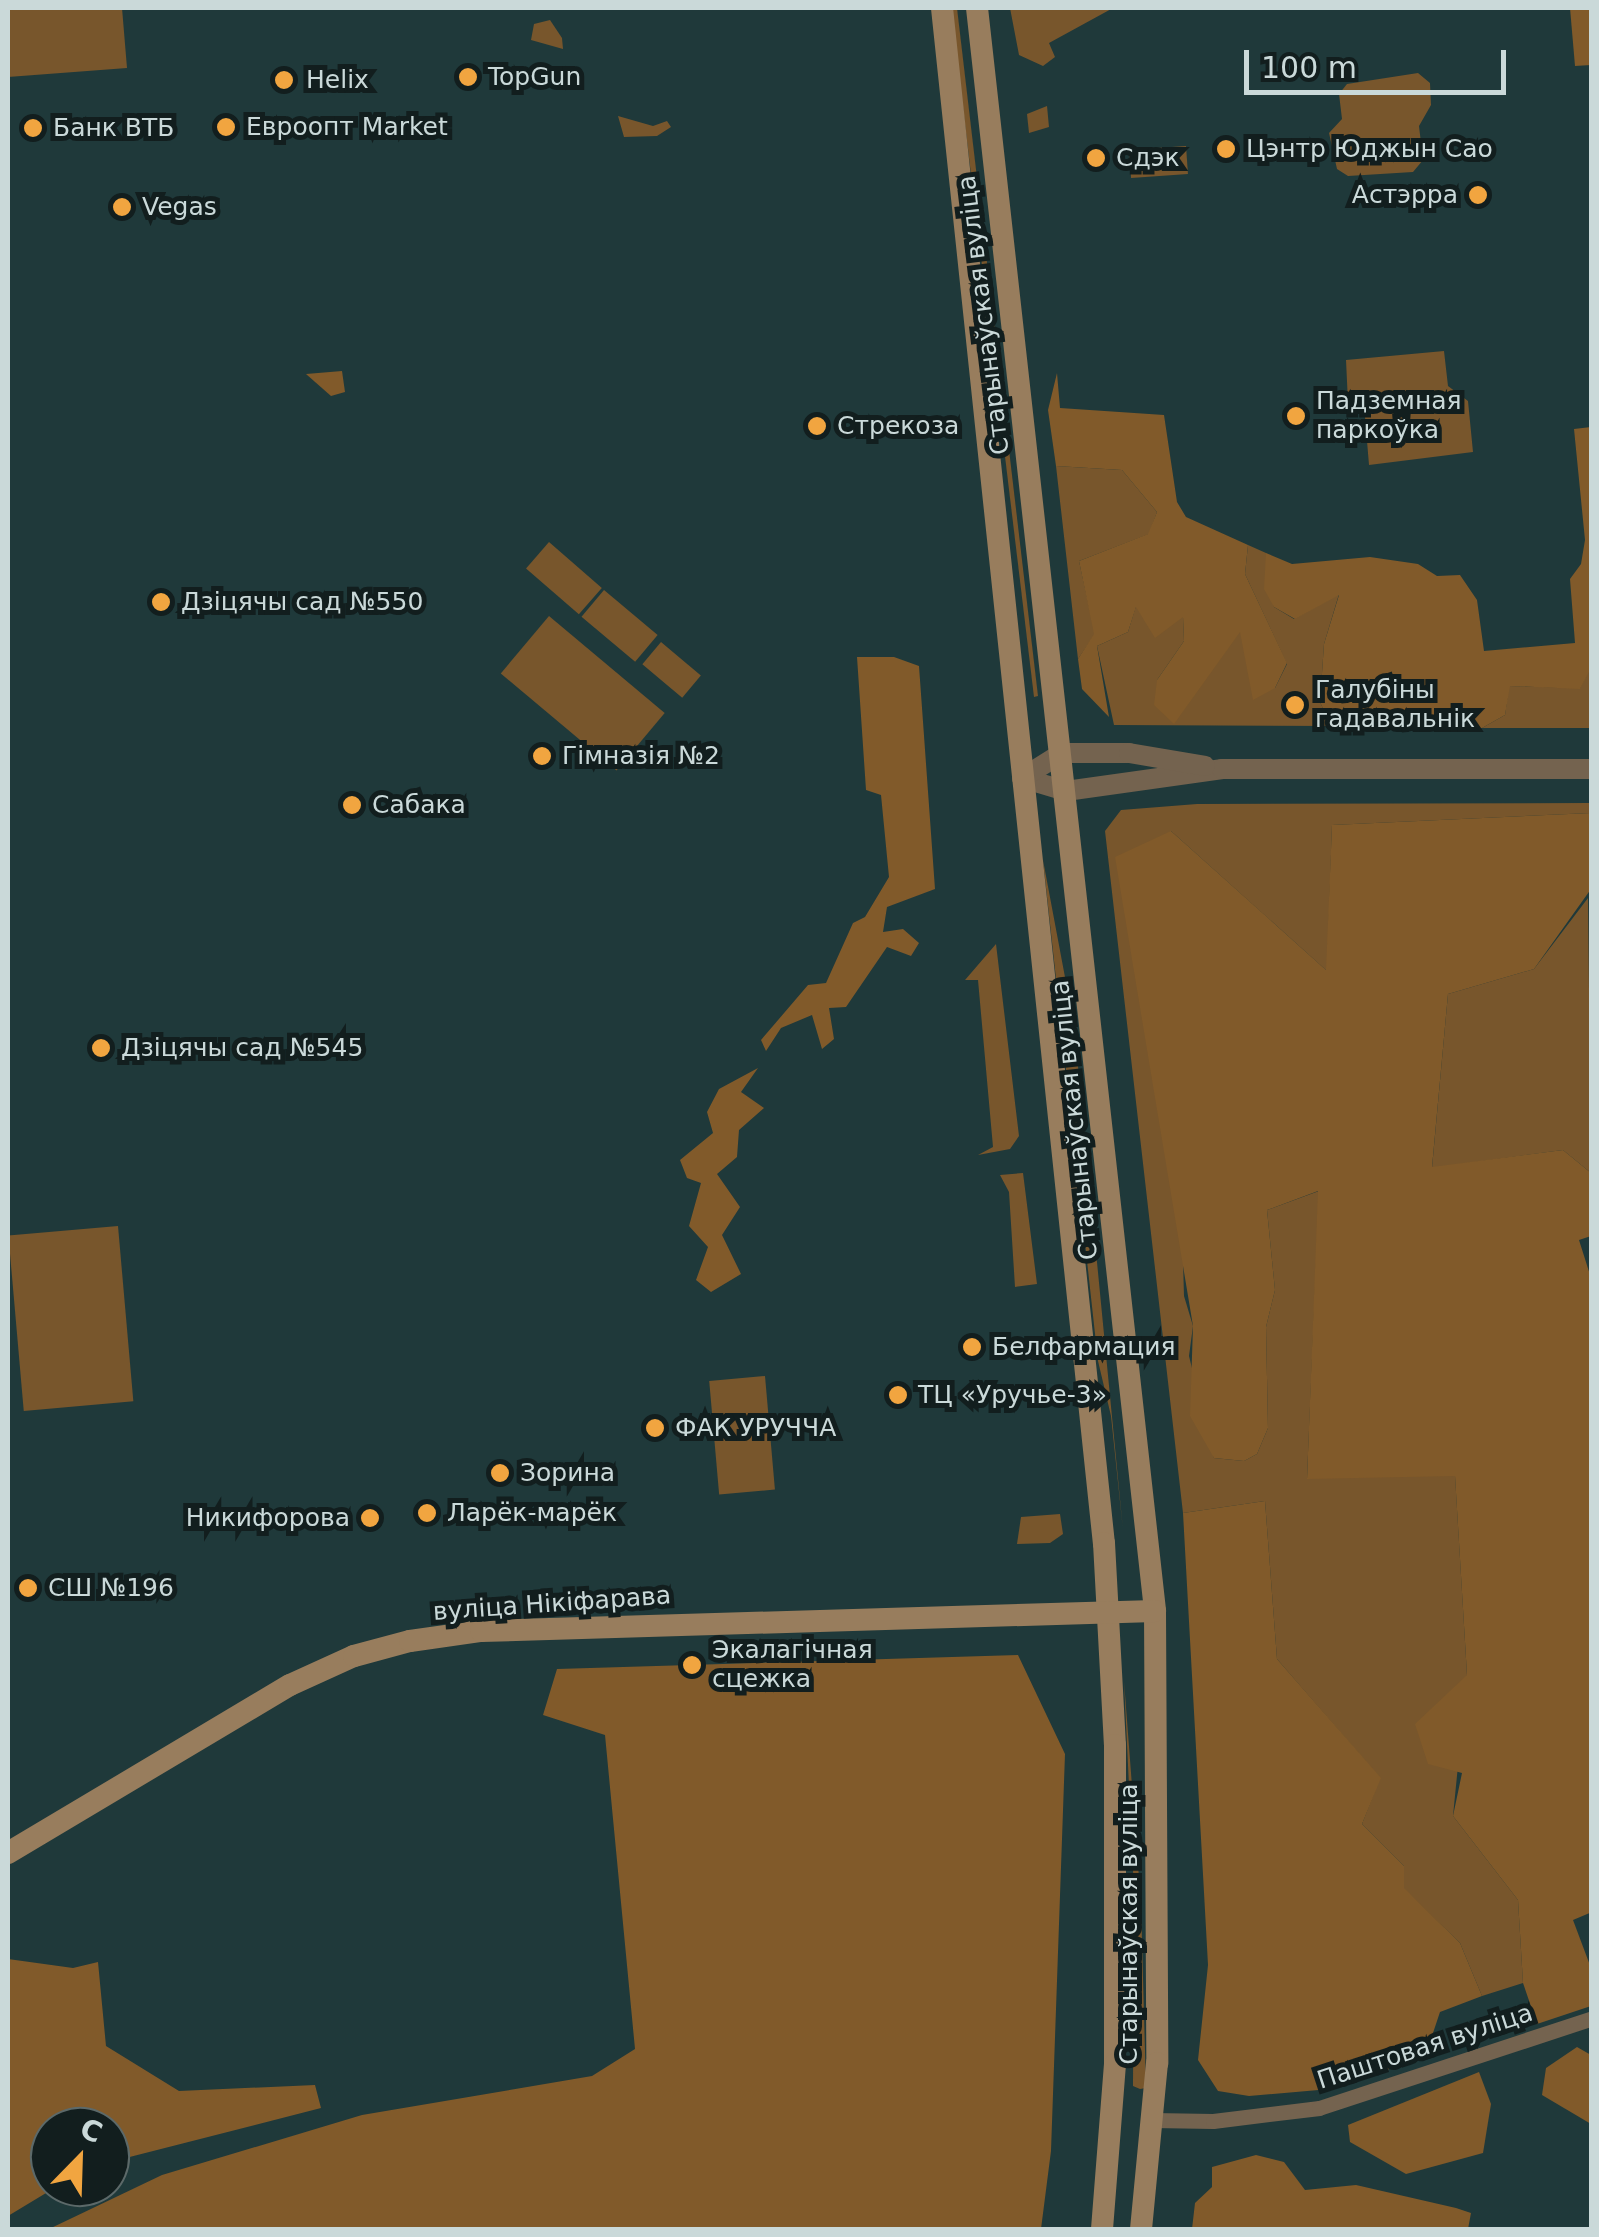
<!DOCTYPE html>
<html>
<head>
<meta charset="utf-8">
<style>
	body { margin:0 }
	#map { position:relative; width:1599px; height:2237px; overflow:hidden; background:#1f393a; font-family:"DejaVu Sans",sans-serif }
	div>[style] { position:absolute }
	[style*='--x'] { left:calc(var(--x)*1px); top:calc(var(--y)*1px); width:calc(var(--w)*1px); rotate:calc(var(--a)*1deg) }
	.green>* { inset:0; background:#78562c; transform-origin:0 0 }
	.forest>* { inset:0; background:#815a2a }
	.minor>* { height:15px; margin:-7.5px; padding:0 7.5px; transform-origin:7.5px; border-radius:7.5px; background:#74634f }
	.tertiary>* { height:20px; margin:-10px; padding:0 10px; transform-origin:10px; border-radius:10px; background:#74634f }
	.secondary>* { height:22px; margin:-11px; padding:0 11px; transform-origin:11px; border-radius:11px; background:#987d5d }
	.dots>* { width:28px; height:28px; translate:-50% -50%; box-sizing:border-box; border:5px solid #121e1e; border-radius:50% }
	span { translate:-50% -50%; white-space:nowrap; text-align:center; line-height:1.15; -webkit-text-stroke:10px #121e1e; paint-order:stroke }
	.poi-label { font-size:25px; color:#cad9d9 }
	.left { translate:0 -50%; text-align:left }
	.right { translate:-100% -50%; text-align:right }
	.street-label { font-size:25px; color:#cad9d9 }
	.frame { position:absolute; inset:0; border:10px solid #cad9d9; pointer-events:none }
	.north { position:absolute; left:30px; top:2107px; width:100px; height:100px; box-sizing:border-box; background:#121e1e; border:2px solid #5c6969; border-radius:50%; rotate:23deg; font-size:28px; font-weight:700; line-height:40px; text-align:center; color:#cad9d9 }
	.north::after { content:''; display:block; margin:auto; width:35px; height:45px; background:#f1a540; clip-path:polygon(50% 0,100% 100%,50% 72%,0 100%) }
	.scale { position:absolute; left:1244px; top:50px; width:262px; height:45px; box-sizing:border-box; border:5px solid #cad9d9; border-top:0; padding-left:12px; font-size:30px; line-height:35px; white-space:nowrap; color:#cad9d9; -webkit-text-stroke:8px #121e1e; paint-order:stroke }
</style>
</head>
<body>
<div id="map">
	<div class="green">
		<div style="clip-path:polygon(8px 8px,122px 8px,127px 68px,8px 77px)"></div>
		<div style="clip-path:polygon(951px 8px,957px 8px,1038px 696px,1034px 697px)"></div>
		<div style="clip-path:polygon(1010px 8px,1113px 8px,1049px 43px,1055px 57px,1043px 66px,1019px 55px)"></div>
		<div style="clip-path:polygon(550px 20px,562px 38px,563px 49px,531px 40px,534px 24px)"></div>
		<div style="clip-path:polygon(1418px 73px,1430px 83px,1431px 105px,1419px 126px,1423px 160px,1413px 172px,1348px 176px,1337px 169px,1329px 133px,1342px 119px,1339px 94px,1347px 84px)"></div>
		<div style="clip-path:polygon(1047px 106px,1049px 127px,1029px 133px,1027px 114px)"></div>
		<div style="clip-path:polygon(618px 116px,653px 126px,667px 121px,671px 127px,657px 136px,624px 137px)"></div>
		<div style="left:1186px;top:146px;width:28px;height:57px;rotate:86deg"></div>
		<div style="clip-path:polygon(1444px 351px,1448px 386px,1468px 401px,1473px 452px,1369px 465px,1365px 417px,1348px 403px,1346px 360px)"></div>
		<div style="clip-path:polygon(1056px 466px,1122px 470px,1157px 512px,1149px 534px,1079px 561px,1095px 634px,1078px 659px)"></div>
		<div style="left:549px;top:542px;width:70px;height:35px;rotate:41deg"></div>
		<div style="clip-path:polygon(1248px 545px,1266px 553px,1274px 607px,1294px 619px,1339px 594px,1324px 644px,1320px 702px,1331px 726px,1114px 725px,1097px 646px,1128px 632px,1136px 606px,1183px 615px,1184px 641px,1157px 680px,1240px 631px,1275px 688px,1287px 664px,1245px 574px)"></div>
		<div style="left:604px;top:590px;width:70px;height:35px;rotate:40deg"></div>
		<div style="left:549px;top:616px;width:151px;height:75px;rotate:40deg"></div>
		<div style="left:661px;top:642px;width:52px;height:29px;rotate:40deg"></div>
		<div style="clip-path:polygon(1591px 666px,1591px 728px,1482px 728px,1505px 715px,1509px 686px,1580px 688px)"></div>
		<div style="clip-path:polygon(1591px 803px,1591px 813px,1332px 825px,1327px 971px,1171px 831px,1184px 1296px,1193px 1326px,1189px 1356px,1214px 1458px,1244px 1461px,1257px 1454px,1268px 1428px,1266px 1327px,1275px 1290px,1267px 1210px,1319px 1191px,1307px 1478px,1455px 1475px,1467px 1675px,1453px 1816px,1518px 1900px,1523px 1983px,1482px 1996px,1460px 1943px,1403px 1888px,1404px 1866px,1362px 1824px,1380px 1778px,1277px 1659px,1265px 1501px,1183px 1513px,1105px 831px,1121px 810px,1197px 804px)"></div>
		<div style="clip-path:polygon(1043px 860px,1074px 1025px,1123px 1530px,1111px 1416px,1098px 1361px)"></div>
		<div style="clip-path:polygon(1588px 898px,1591px 1173px,1563px 1150px,1432px 1168px,1448px 994px,1534px 969px)"></div>
		<div style="clip-path:polygon(996px 944px,1019px 1136px,1010px 1149px,978px 1155px,993px 1147px,978px 980px,965px 980px)"></div>
		<div style="clip-path:polygon(1023px 1173px,1037px 1284px,1015px 1287px,1009px 1192px,1000px 1175px)"></div>
		<div style="left:118px;top:1226px;width:176px;height:110px;rotate:85deg"></div>
		<div style="left:765px;top:1376px;width:114px;height:56px;rotate:85deg"></div>
		<div style="clip-path:polygon(1060px 1514px,1063px 1534px,1050px 1543px,1017px 1544px,1021px 1517px)"></div>
		<div style="clip-path:polygon(1124px 1681px,1141px 1904px,1146px 2088px,1140px 2089px,1133px 2086px,1134px 1891px)"></div>
	</div>
	<div class="forest">
		<div style="clip-path:polygon(1570px 8px,1591px 8px,1591px 65px,1575px 66px)"></div>
		<div style="clip-path:polygon(342px 371px,345px 392px,331px 396px,306px 374px)"></div>
		<div style="clip-path:polygon(1057px 373px,1060px 408px,1164px 415px,1177px 502px,1186px 517px,1248px 545px,1245px 574px,1287px 663px,1275px 688px,1253px 700px,1240px 632px,1174px 724px,1154px 705px,1157px 680px,1184px 641px,1183px 617px,1155px 638px,1136px 607px,1128px 632px,1097px 646px,1109px 717px,1082px 689px,1078px 659px,1094px 634px,1079px 561px,1148px 534px,1157px 512px,1122px 470px,1056px 466px,1048px 410px)"></div>
		<div style="clip-path:polygon(1591px 427px,1592px 666px,1580px 689px,1510px 686px,1505px 715px,1482px 728px,1331px 726px,1320px 702px,1324px 644px,1339px 595px,1295px 619px,1274px 607px,1264px 589px,1266px 553px,1292px 564px,1370px 557px,1418px 564px,1437px 576px,1460px 575px,1477px 600px,1484px 651px,1575px 643px,1570px 579px,1581px 564px,1585px 540px,1574px 429px)"></div>
		<div style="clip-path:polygon(857px 657px,894px 657px,919px 666px,935px 889px,887px 907px,883px 932px,903px 929px,919px 943px,911px 956px,887px 947px,846px 1007px,829px 1008px,834px 1039px,822px 1049px,812px 1015px,781px 1028px,766px 1051px,761px 1040px,808px 985px,826px 983px,853px 923px,865px 917px,889px 877px,881px 795px,866px 790px)"></div>
		<div style="clip-path:polygon(1591px 813px,1591px 889px,1534px 969px,1448px 994px,1432px 1167px,1563px 1150px,1591px 1173px,1591px 1236px,1579px 1240px,1592px 1281px,1592px 1912px,1573px 1920px,1591px 1968px,1591px 2006px,1537px 2024px,1523px 1983px,1518px 1900px,1453px 1816px,1462px 1773px,1428px 1764px,1415px 1724px,1467px 1675px,1455px 1476px,1307px 1479px,1318px 1191px,1267px 1210px,1275px 1290px,1266px 1327px,1268px 1428px,1257px 1454px,1244px 1461px,1214px 1458px,1190px 1416px,1193px 1326px,1115px 857px,1171px 831px,1326px 970px,1332px 825px)"></div>
		<div style="clip-path:polygon(758px 1068px,741px 1092px,764px 1108px,739px 1130px,737px 1157px,717px 1174px,740px 1207px,722px 1235px,741px 1274px,711px 1292px,696px 1280px,708px 1247px,689px 1226px,701px 1183px,687px 1178px,680px 1160px,713px 1133px,707px 1112px,719px 1089px)"></div>
		<div style="clip-path:polygon(1265px 1501px,1277px 1659px,1381px 1778px,1362px 1824px,1404px 1866px,1404px 1888px,1460px 1943px,1482px 1996px,1440px 2012px,1425px 2057px,1330px 2089px,1249px 2096px,1218px 2091px,1198px 2060px,1208px 1965px,1183px 1513px)"></div>
		<div style="clip-path:polygon(1018px 1655px,1065px 1754px,1051px 2151px,1041px 2229px,49px 2229px,162px 2175px,362px 2115px,592px 2076px,635px 2049px,605px 1735px,543px 1715px,557px 1669px)"></div>
		<div style="clip-path:polygon(8px 1959px,73px 1968px,98px 1962px,106px 2046px,179px 2091px,315px 2085px,321px 2108px,110px 2162px,110px 2127px,50px 2127px,50px 2187px,56px 2187px,8px 2216px)"></div>
		<div style="clip-path:polygon(1577px 2047px,1591px 2055px,1591px 2124px,1542px 2095px,1546px 2068px)"></div>
		<div style="clip-path:polygon(1479px 2072px,1491px 2104px,1483px 2153px,1406px 2174px,1350px 2142px,1348px 2125px)"></div>
		<div style="clip-path:polygon(1256px 2155px,1284px 2162px,1305px 2190px,1356px 2185px,1456px 2208px,1471px 2213px,1468px 2229px,1192px 2229px,1195px 2203px,1212px 2187px,1212px 2167px)"></div>
	</div>
	<div class="minor">
		<div style="--x:1152;--y:2120;--w:61;--a:0.9"></div>
		<div style="--x:1213;--y:2121;--w:107;--a:-7"></div>
		<div style="--x:1319;--y:2108;--w:287;--a:-18.2"></div>
	</div>
	<div class="tertiary">
		<div style="--x:1022;--y:778;--w:46;--a:16.5"></div>
		<div style="--x:1066;--y:791;--w:158;--a:-8"></div>
		<div style="--x:1222;--y:769;--w:370;--a:0"></div>
		<div style="--x:1022;--y:778;--w:47;--a:-32"></div>
		<div style="--x:1062;--y:753;--w:67;--a:0"></div>
		<div style="--x:1129;--y:753;--w:77;--a:9.7"></div>
	</div>
	<div class="secondary">
		<div style="--x:942;--y:8;--w:1544;--a:83.98"></div>
		<div style="--x:1104;--y:1543;--w:202;--a:86.9"></div>
		<div style="--x:1115;--y:1745;--w:319;--a:90"></div>
		<div style="--x:1115;--y:2064;--w:167;--a:94.5"></div>
		<div style="--x:977;--y:8;--w:1613;--a:83.66"></div>
		<div style="--x:1155;--y:1611;--w:452;--a:89.7"></div>
		<div style="--x:1157;--y:2063;--w:168;--a:95.5"></div>
		<div style="--x:8;--y:1853;--w:328;--a:-30.8"></div>
		<div style="--x:290;--y:1685;--w:70;--a:-24.4"></div>
		<div style="--x:354;--y:1656;--w:58;--a:-15"></div>
		<div style="--x:410;--y:1641;--w:72;--a:-8"></div>
		<div style="--x:481;--y:1631;--w:674;--a:-1.7"></div>
	</div>
	<div class="dots">
		<div style="left:468px;top:77px;background:#f1a540"></div>
		<div style="left:284px;top:80px;background:#f1a540"></div>
		<div style="left:226px;top:127px;background:#f1a540"></div>
		<div style="left:33px;top:128px;background:#f1a540"></div>
		<div style="left:1226px;top:149px;background:#f1a540"></div>
		<div style="left:1096px;top:158px;background:#f1a540"></div>
		<div style="left:1478px;top:195px;background:#f1a540"></div>
		<div style="left:122px;top:207px;background:#f1a540"></div>
		<div style="left:1296px;top:416px;background:#f1a540"></div>
		<div style="left:817px;top:426px;background:#f1a540"></div>
		<div style="left:161px;top:602px;background:#f1a540"></div>
		<div style="left:1295px;top:705px;background:#f1a540"></div>
		<div style="left:542px;top:756px;background:#f1a540"></div>
		<div style="left:352px;top:805px;background:#f1a540"></div>
		<div style="left:101px;top:1048px;background:#f1a540"></div>
		<div style="left:972px;top:1347px;background:#f1a540"></div>
		<div style="left:898px;top:1395px;background:#f1a540"></div>
		<div style="left:655px;top:1428px;background:#f1a540"></div>
		<div style="left:500px;top:1473px;background:#f1a540"></div>
		<div style="left:427px;top:1513px;background:#f1a540"></div>
		<div style="left:370px;top:1518px;background:#f1a540"></div>
		<div style="left:28px;top:1588px;background:#f1a540"></div>
		<div style="left:692px;top:1665px;background:#f1a540"></div>
	</div>
	<div class="poi-label">
		<span class="left" style="left:488px;top:77px">TopGun</span>
		<span class="left" style="left:306px;top:80px">Helix</span>
		<span class="left" style="left:246px;top:127px">Евроопт Market</span>
		<span class="left" style="left:53px;top:128px">Банк ВТБ</span>
		<span class="left" style="left:1246px;top:149px">Цэнтр Юджын Сао</span>
		<span class="left" style="left:1116px;top:158px">Сдэк</span>
		<span class="right" style="left:1458px;top:195px">Астэрра</span>
		<span class="left" style="left:142px;top:207px">Vegas</span>
		<span class="left" style="left:1316px;top:416px">Падземная<br>паркоўка</span>
		<span class="left" style="left:837px;top:426px">Стрекоза</span>
		<span class="left" style="left:181px;top:602px">Дзіцячы сад №550</span>
		<span class="left" style="left:1315px;top:705px">Галубіны<br>гадавальнік</span>
		<span class="left" style="left:562px;top:756px">Гімназія №2</span>
		<span class="left" style="left:372px;top:805px">Сабака</span>
		<span class="left" style="left:121px;top:1048px">Дзіцячы сад №545</span>
		<span class="left" style="left:992px;top:1347px">Белфармация</span>
		<span class="left" style="left:918px;top:1395px">ТЦ «Уручье-3»</span>
		<span class="left" style="left:675px;top:1428px">ФАК УРУЧЧА</span>
		<span class="left" style="left:520px;top:1473px">Зорина</span>
		<span class="left" style="left:447px;top:1513px">Ларёк-марёк</span>
		<span class="right" style="left:350px;top:1518px">Никифорова</span>
		<span class="left" style="left:48px;top:1588px">СШ №196</span>
		<span class="left" style="left:712px;top:1665px">Экалагічная<br>сцежка</span>
	</div>
	<div class="street-label">
		<span style="left:984px;top:315px;rotate:-97deg">Старынаўская вуліца</span>
		<span style="left:1075px;top:1120px;rotate:-96deg">Старынаўская вуліца</span>
		<span style="left:552px;top:1604px;rotate:-4deg">вуліца Нікіфарава</span>
		<span style="left:1129px;top:1924px;rotate:-90deg">Старынаўская вуліца</span>
		<span style="left:1425px;top:2047px;rotate:-18deg">Паштовая вуліца</span>
	</div>
	<div class="frame"></div>
	<div class="north">С</div>
	<div class="scale">100 m</div>
</div>
</body>
</html>
